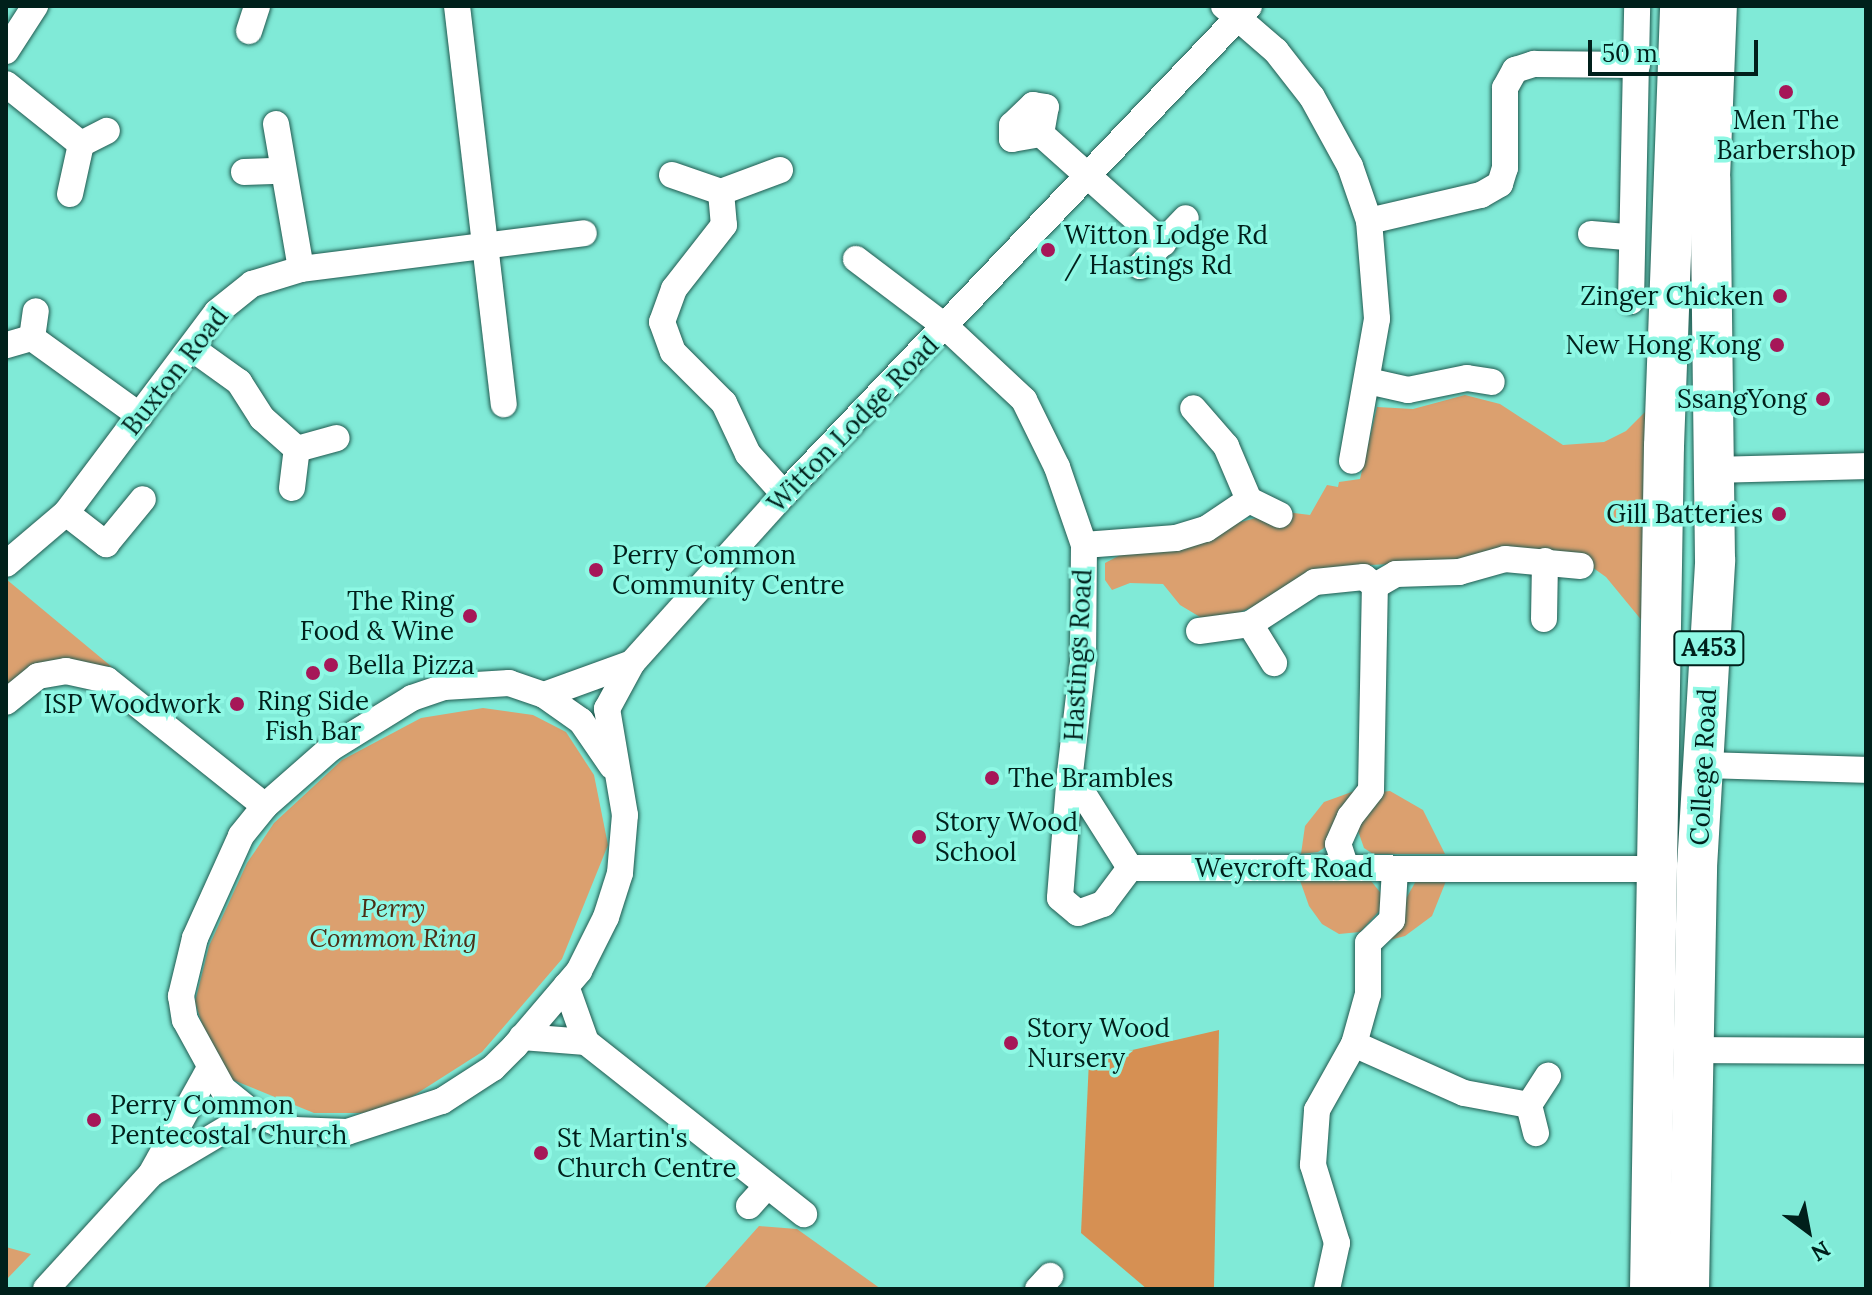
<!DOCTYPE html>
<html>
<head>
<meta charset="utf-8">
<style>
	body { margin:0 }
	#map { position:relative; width:1872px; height:1295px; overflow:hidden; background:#80ead7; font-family:Lora,serif }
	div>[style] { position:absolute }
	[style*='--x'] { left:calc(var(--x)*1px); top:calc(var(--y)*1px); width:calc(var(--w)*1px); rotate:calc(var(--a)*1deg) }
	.green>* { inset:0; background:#dba06f }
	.forest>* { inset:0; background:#d69053 }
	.roads { filter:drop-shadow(0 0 2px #205a50) drop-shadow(0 0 2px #205a50) }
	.minor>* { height:26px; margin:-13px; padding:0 13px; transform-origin:13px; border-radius:13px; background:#fff }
	.primary>* { height:40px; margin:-20px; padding:0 20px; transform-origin:20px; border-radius:20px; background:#fff }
	.dots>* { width:22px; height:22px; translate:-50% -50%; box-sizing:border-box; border:4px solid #8ef8e4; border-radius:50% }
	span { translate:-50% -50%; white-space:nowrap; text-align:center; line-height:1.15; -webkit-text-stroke:7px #8ef8e4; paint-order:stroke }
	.shield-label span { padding:2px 6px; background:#8ef8e4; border:2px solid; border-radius:6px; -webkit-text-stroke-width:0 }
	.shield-label { font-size:24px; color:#00201b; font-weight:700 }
	.poi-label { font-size:26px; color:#00201b }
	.left { translate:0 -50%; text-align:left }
	.right { translate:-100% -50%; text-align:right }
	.street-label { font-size:26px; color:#00201b }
	.park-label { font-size:26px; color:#4c2f15; font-style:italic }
	.frame { position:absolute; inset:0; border:8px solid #00201b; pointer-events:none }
	.north { position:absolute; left:1768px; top:1191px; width:80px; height:80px; -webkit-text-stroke:6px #8ef8e4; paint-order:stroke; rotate:148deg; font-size:22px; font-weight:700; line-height:32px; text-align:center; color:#00201b }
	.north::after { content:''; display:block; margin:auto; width:28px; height:36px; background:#00201b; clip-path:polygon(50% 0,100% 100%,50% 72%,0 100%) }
	.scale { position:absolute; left:1588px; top:40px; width:170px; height:36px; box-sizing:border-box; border:4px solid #00201b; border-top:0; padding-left:10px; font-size:24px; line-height:28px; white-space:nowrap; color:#00201b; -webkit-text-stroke:6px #8ef8e4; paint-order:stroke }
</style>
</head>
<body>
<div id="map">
	<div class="green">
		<div style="clip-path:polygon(1465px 395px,1500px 404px,1563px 445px,1604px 442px,1626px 431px,1646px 411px,1643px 622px,1606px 577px,1575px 555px,1350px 566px,1226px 618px,1200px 617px,1180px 605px,1163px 584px,1130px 583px,1112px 590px,1105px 580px,1105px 563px,1128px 551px,1256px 518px,1272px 523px,1286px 512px,1310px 515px,1327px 485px,1338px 487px,1339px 482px,1360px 479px,1377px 407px,1413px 409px)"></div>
		<div style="clip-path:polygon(6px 579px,112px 667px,65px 662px,6px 688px)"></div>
		<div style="clip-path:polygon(483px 708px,533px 715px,566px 732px,594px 775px,608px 845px,562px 959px,482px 1052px,402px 1103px,363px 1113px,314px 1113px,233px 1080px,213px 1058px,195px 1002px,209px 946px,247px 863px,274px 823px,342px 760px,421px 718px)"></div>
		<div style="clip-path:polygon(1360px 789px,1333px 842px,1318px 852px,1301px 854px,1305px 826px,1324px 802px)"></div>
		<div style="clip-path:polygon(1390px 791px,1423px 810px,1445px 854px,1373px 854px,1364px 848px,1356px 825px,1381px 792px)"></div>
		<div style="clip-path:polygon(1297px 872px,1368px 877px,1383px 896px,1382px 908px,1360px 932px,1339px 934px,1322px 924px,1309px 906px)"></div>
		<div style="clip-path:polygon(1448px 876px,1432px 916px,1405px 936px,1382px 942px,1417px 879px)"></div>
		<div style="clip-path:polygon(759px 1226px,797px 1229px,881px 1289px,703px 1289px)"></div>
		<div style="clip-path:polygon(6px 1247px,31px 1254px,6px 1280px)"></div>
	</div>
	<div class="forest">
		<div style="clip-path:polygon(1219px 1030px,1214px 1287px,1147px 1289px,1081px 1233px,1089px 1060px)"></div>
	</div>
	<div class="roads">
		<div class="minor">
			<div style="--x:457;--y:6;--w:401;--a:83.3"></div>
			<div style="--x:1224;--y:6;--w:69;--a:40.9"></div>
			<div style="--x:1276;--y:51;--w:58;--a:52"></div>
			<div style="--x:1312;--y:97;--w:79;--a:61.2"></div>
			<div style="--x:1350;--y:166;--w:58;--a:70.9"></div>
			<div style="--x:1369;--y:221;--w:98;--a:85.3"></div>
			<div style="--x:1377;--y:319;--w:144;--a:100"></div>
			<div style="--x:249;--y:31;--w:26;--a:-72"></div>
			<div style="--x:6;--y:51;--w:54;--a:-57.2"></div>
			<div style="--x:6;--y:84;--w:96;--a:38.7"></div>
			<div style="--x:81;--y:144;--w:29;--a:-27"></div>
			<div style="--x:276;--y:124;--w:147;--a:80.2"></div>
			<div style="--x:1041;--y:134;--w:27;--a:-80"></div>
			<div style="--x:1046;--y:107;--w:13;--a:-171"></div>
			<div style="--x:1033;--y:105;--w:29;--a:136"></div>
			<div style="--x:1012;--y:125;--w:14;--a:90"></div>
			<div style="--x:1012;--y:139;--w:29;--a:-10"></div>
			<div style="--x:1041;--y:134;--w:164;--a:41.8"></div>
			<div style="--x:780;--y:170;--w:63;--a:159.6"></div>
			<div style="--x:721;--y:192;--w:33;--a:85"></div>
			<div style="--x:724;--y:225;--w:81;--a:128"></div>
			<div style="--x:674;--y:289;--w:35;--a:110"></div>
			<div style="--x:662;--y:322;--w:32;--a:70"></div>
			<div style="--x:673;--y:352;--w:72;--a:45"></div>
			<div style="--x:724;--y:403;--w:56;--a:64.8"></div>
			<div style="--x:748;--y:454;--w:54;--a:48"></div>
			<div style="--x:244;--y:172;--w:36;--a:-2"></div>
			<div style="--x:672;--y:175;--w:52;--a:19.1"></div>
			<div style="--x:70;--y:194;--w:51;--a:-77.6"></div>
			<div style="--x:1369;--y:221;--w:115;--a:-13.1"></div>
			<div style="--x:1481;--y:195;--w:22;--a:-30"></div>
			<div style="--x:1500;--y:184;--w:17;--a:-73"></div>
			<div style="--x:1505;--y:168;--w:80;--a:-90"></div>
			<div style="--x:1505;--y:88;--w:21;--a:-61"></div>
			<div style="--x:1515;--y:70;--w:20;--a:-18"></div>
			<div style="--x:1534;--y:64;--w:103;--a:0.6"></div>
			<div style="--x:1591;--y:234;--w:38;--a:5"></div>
			<div style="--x:856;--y:259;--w:113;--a:37.1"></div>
			<div style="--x:946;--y:327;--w:107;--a:43.1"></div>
			<div style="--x:1024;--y:400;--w:75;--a:63.8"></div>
			<div style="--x:1057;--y:467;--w:83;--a:70.9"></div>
			<div style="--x:1084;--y:545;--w:117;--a:90.5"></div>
			<div style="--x:1083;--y:662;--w:112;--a:96.7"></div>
			<div style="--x:1070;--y:773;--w:112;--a:57.7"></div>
			<div style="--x:1140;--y:266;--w:66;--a:-46.2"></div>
			<div style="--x:1631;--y:301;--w:295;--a:-88.8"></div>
			<div style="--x:32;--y:338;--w:27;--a:-82"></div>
			<div style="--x:7;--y:345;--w:26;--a:-16"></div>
			<div style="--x:32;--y:338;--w:133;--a:35.8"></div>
			<div style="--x:193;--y:349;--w:57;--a:35.7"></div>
			<div style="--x:239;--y:382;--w:43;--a:57.4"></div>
			<div style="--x:262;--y:418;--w:47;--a:41.5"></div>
			<div style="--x:297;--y:449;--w:41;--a:-15.4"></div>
			<div style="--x:1368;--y:381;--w:41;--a:12.7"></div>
			<div style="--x:1408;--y:390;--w:60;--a:-11.5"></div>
			<div style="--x:1467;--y:378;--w:25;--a:9"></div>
			<div style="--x:1715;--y:470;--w:151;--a:-1.5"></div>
			<div style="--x:292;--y:488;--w:39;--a:-83"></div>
			<div style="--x:1249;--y:500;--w:34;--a:26"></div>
			<div style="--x:66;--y:513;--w:51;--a:37.8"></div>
			<div style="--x:106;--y:544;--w:58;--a:-50.6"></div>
			<div style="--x:1084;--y:545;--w:92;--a:-4.4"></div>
			<div style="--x:1176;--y:538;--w:31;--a:-17"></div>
			<div style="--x:1206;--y:529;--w:52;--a:-34"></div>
			<div style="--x:1249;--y:500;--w:59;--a:-113.1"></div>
			<div style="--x:1226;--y:446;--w:50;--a:-131"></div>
			<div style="--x:6;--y:564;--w:79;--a:-40.4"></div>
			<div style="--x:66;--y:513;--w:251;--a:-53.1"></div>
			<div style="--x:217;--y:312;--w:45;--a:-38.7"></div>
			<div style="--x:252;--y:284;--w:51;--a:-17"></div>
			<div style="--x:301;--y:269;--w:285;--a:-7.2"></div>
			<div style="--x:1375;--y:586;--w:24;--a:-30"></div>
			<div style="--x:1396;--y:574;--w:63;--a:-1.8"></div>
			<div style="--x:1459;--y:572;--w:48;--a:-15.8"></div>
			<div style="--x:1505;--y:559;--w:76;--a:5.3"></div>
			<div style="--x:1544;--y:619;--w:58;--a:-89"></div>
			<div style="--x:1250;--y:624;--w:46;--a:58.4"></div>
			<div style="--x:1199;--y:631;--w:51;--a:-7.8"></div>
			<div style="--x:1250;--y:624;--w:77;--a:-32.9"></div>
			<div style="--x:1315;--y:582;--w:49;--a:-5.8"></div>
			<div style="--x:1364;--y:577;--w:14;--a:39"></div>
			<div style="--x:544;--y:695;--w:94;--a:-20"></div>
			<div style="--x:6;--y:702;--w:41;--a:-39.1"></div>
			<div style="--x:38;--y:676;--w:28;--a:-10"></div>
			<div style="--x:66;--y:671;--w:42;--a:12.4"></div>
			<div style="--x:107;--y:680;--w:202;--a:38.6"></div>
			<div style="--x:1701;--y:765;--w:165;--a:1.7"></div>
			<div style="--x:612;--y:766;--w:55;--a:-124.6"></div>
			<div style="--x:581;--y:721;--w:45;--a:-144.9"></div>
			<div style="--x:544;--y:695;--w:37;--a:-161"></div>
			<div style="--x:509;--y:683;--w:65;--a:176.5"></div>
			<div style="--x:444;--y:687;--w:34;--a:161"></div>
			<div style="--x:412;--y:698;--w:95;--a:148.3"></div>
			<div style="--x:331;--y:748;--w:88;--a:138.7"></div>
			<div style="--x:265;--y:806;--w:38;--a:129"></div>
			<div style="--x:241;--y:836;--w:112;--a:114.3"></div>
			<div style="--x:195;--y:938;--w:60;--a:103.6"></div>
			<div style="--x:181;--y:996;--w:24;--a:81"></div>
			<div style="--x:185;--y:1020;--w:79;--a:61.2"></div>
			<div style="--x:223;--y:1089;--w:38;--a:39"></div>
			<div style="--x:253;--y:1113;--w:44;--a:22.5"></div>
			<div style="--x:294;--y:1130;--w:53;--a:2.2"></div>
			<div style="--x:347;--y:1132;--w:100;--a:-18.1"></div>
			<div style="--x:442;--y:1101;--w:61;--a:-32.9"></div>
			<div style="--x:493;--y:1068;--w:31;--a:-45"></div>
			<div style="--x:515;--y:1046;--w:99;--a:-49.5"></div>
			<div style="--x:579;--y:971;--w:60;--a:-63.4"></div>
			<div style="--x:606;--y:917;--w:46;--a:-72.3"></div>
			<div style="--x:620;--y:873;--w:58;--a:-85.1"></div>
			<div style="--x:625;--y:815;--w:108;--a:-99.6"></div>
			<div style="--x:607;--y:709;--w:52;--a:-61.5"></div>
			<div style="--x:632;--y:663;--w:227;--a:-48"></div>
			<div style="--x:784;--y:494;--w:674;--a:-46.38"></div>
			<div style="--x:1070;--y:773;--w:125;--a:94.6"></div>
			<div style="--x:1060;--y:898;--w:23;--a:40"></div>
			<div style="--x:1078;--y:913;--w:27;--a:-20"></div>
			<div style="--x:1103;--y:904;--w:45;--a:-53.1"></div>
			<div style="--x:1130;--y:868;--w:530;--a:0.11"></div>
			<div style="--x:1345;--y:865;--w:22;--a:-108"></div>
			<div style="--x:1338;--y:844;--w:30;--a:-66"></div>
			<div style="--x:1350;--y:817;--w:34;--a:-52"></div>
			<div style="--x:1371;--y:790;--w:204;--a:-88.9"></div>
			<div style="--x:566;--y:986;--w:59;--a:70.3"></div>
			<div style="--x:586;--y:1042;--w:278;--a:38.3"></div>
			<div style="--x:522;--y:1037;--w:64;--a:4.5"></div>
			<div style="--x:1354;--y:1044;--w:120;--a:24"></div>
			<div style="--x:1464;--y:1093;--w:66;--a:10.5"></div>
			<div style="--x:1529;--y:1105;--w:35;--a:-57"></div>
			<div style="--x:1694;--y:1050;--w:172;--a:0.3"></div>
			<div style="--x:1529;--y:1105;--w:29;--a:76"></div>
			<div style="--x:154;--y:1172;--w:115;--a:-30.8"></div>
			<div style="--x:749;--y:1206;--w:24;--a:-48"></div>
			<div style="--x:46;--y:1289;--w:156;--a:-47.6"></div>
			<div style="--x:151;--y:1174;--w:119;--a:-60.9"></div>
			<div style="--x:1038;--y:1289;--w:18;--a:-47"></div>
			<div style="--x:1327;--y:1289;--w:47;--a:-77.7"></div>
			<div style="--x:1337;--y:1243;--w:82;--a:-107.1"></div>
			<div style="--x:1313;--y:1165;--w:55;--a:-85.8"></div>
			<div style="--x:1317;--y:1110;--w:76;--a:-60.7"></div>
			<div style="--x:1354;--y:1044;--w:52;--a:-74.4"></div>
			<div style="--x:1368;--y:994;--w:51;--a:-90"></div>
			<div style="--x:1368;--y:943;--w:33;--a:-44"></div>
			<div style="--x:1392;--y:920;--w:51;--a:-86.6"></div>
		</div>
		<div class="primary">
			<div style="--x:1650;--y:1289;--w:843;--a:-89.05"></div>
			<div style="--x:1664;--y:446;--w:440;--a:-87.9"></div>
			<div style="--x:1689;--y:1289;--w:422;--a:-88.9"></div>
			<div style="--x:1697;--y:867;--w:308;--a:-86.6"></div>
			<div style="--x:1715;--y:560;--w:382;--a:-90.7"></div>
			<div style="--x:1710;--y:178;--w:172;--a:-87.7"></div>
		</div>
	</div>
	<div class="dots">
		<div style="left:1786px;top:92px;background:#a61758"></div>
		<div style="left:1048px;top:250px;background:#a61758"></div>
		<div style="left:1780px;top:296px;background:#a61758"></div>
		<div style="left:1777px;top:345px;background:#a61758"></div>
		<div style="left:1823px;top:399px;background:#a61758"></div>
		<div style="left:1779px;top:514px;background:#a61758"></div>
		<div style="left:596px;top:570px;background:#a61758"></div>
		<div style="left:470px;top:616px;background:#a61758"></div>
		<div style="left:331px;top:665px;background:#a61758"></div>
		<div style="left:313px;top:673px;background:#a61758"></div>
		<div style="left:237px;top:704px;background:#a61758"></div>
		<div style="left:992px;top:778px;background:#a61758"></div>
		<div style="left:919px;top:837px;background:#a61758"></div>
		<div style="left:1011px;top:1043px;background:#a61758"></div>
		<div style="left:94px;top:1120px;background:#a61758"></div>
		<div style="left:541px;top:1153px;background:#a61758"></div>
	</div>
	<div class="shield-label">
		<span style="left:1709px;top:648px">A453</span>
	</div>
	<div class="poi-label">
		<span style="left:1786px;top:135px">Men The<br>Barbershop</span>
		<span class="left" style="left:1064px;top:250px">Witton Lodge Rd<br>/ Hastings Rd</span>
		<span class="right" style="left:1764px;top:296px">Zinger Chicken</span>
		<span class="right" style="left:1761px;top:345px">New Hong Kong</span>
		<span class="right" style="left:1807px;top:399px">SsangYong</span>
		<span class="right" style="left:1763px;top:514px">Gill Batteries</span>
		<span class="left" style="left:612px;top:570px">Perry Common<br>Community Centre</span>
		<span class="right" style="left:454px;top:616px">The Ring<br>Food &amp; Wine</span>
		<span class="left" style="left:347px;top:665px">Bella Pizza</span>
		<span style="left:313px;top:716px">Ring Side<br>Fish Bar</span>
		<span class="right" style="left:221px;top:704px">ISP Woodwork</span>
		<span class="left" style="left:1008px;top:778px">The Brambles</span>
		<span class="left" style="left:935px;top:837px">Story Wood<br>School</span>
		<span class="left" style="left:1027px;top:1043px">Story Wood<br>Nursery</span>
		<span class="left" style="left:110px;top:1120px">Perry Common<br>Pentecostal Church</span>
		<span class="left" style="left:557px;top:1153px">St Martin's<br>Church Centre</span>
	</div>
	<div class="street-label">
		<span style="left:175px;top:371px;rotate:-52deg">Buxton Road</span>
		<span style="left:853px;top:424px;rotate:-46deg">Witton Lodge Road</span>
		<span style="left:1078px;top:655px;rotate:-87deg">Hastings Road</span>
		<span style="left:1703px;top:767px;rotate:-87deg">College Road</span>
		<span style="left:1284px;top:868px">Weycroft Road</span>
	</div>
	<div class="park-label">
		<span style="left:393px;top:923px">Perry<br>Common Ring</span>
	</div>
	<div class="frame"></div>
	<div class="north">N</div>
	<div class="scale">50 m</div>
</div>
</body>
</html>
